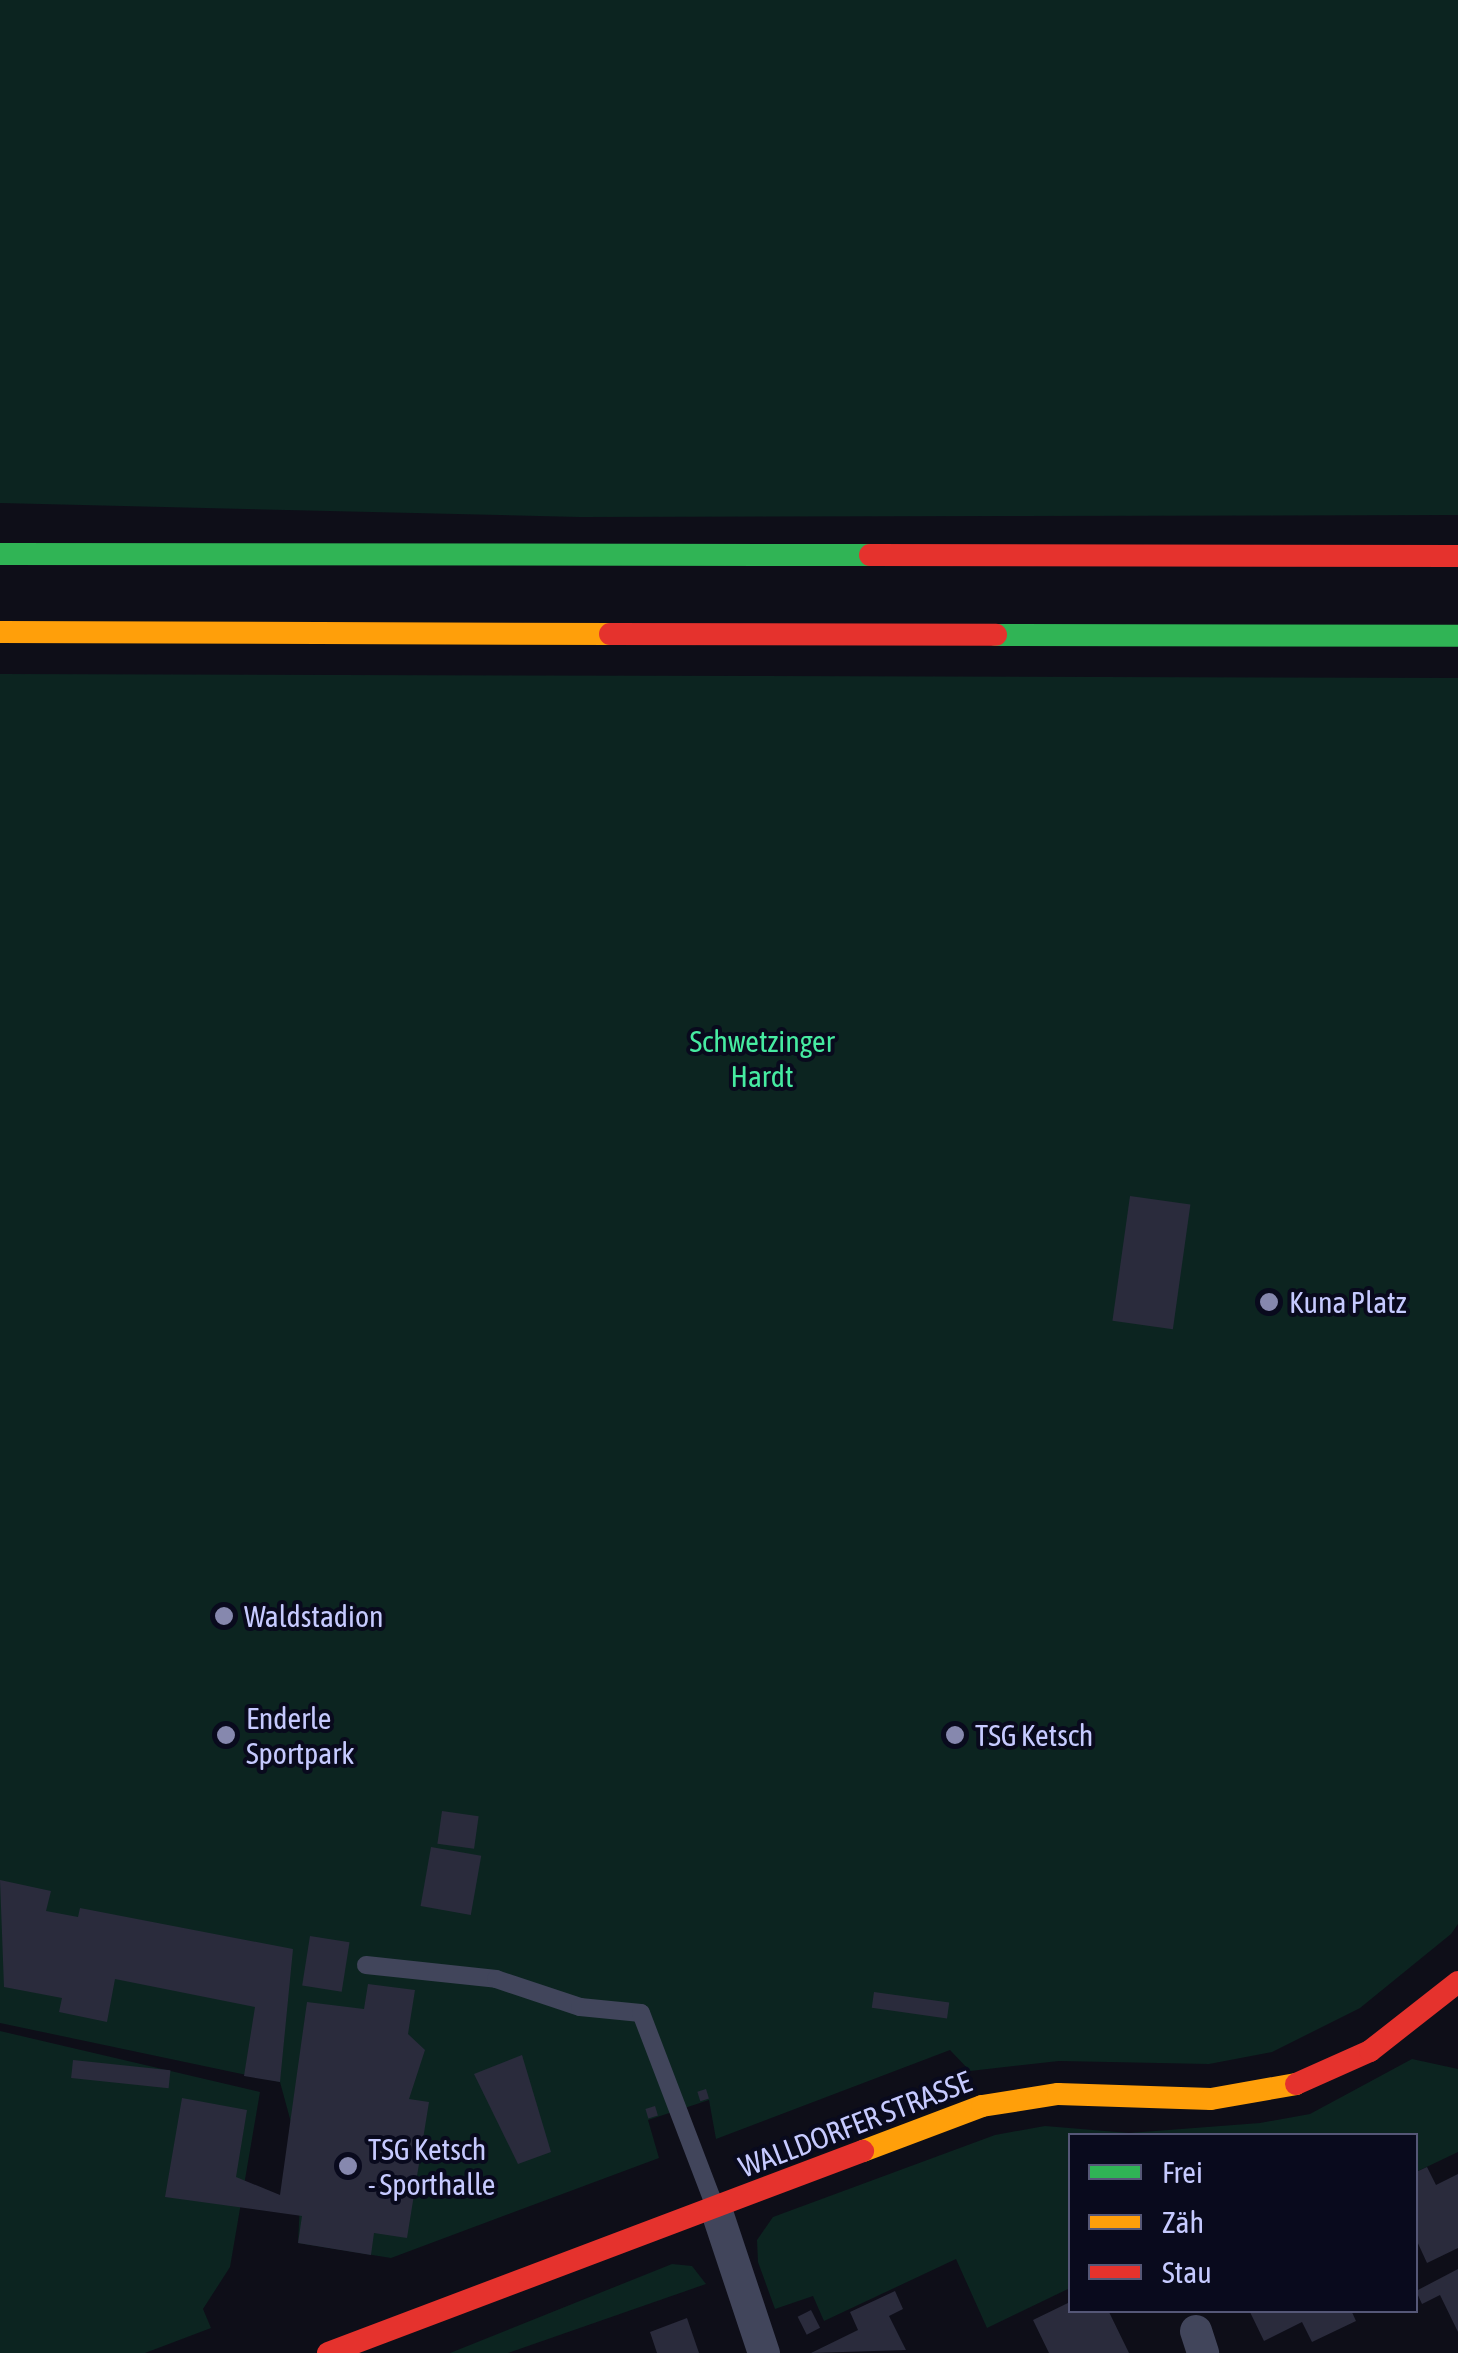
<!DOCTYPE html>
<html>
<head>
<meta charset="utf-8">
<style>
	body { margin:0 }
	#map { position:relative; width:1458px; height:2353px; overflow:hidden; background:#0e0e18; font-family:"Asap Condensed",sans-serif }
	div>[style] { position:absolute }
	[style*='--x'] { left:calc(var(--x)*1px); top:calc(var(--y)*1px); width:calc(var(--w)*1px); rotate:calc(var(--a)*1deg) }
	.green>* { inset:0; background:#0c2420 }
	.building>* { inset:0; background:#2a2b3c; transform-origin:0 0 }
	.lane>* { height:18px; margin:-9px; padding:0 9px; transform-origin:9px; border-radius:9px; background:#41455b }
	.street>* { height:32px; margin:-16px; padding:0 16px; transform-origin:16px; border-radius:16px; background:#41455b }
	.fast>* { height:22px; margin:-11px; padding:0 11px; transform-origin:11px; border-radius:11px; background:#30b455 }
	.slow>* { height:22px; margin:-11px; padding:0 11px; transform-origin:11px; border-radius:11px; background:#ff9f0a }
	.jam>* { height:22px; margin:-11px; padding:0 11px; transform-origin:11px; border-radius:11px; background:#e5322d }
	.dots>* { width:28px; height:28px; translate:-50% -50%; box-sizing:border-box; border:5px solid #090a1d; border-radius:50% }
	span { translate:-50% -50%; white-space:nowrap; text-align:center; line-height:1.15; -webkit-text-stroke:8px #090a1d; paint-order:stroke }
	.park-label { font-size:30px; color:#46eba1 }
	.poi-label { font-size:30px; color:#c6caff }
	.left { translate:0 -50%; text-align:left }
	.street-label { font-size:30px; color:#c6caff }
	.legend { position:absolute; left:1068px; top:2133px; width:350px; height:180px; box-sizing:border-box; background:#090a1d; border:2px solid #555777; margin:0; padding:12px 18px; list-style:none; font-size:30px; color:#c6caff }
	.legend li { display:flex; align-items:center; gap:20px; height:50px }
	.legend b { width:50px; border:2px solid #555777 }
</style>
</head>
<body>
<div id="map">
	<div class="green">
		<div style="clip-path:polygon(0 0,1458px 0,1458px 515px,580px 517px,0 503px)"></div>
		<div style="clip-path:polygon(0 674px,1458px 678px,1458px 1924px,1451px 1934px,1360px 2008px,1272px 2052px,1209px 2064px,1059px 2061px,970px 2071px,950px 2050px,716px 2139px,709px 2100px,648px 2120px,659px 2158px,391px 2258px,298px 2243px,302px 2163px,280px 2082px,0 2023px)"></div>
		<div style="clip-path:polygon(0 2031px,260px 2092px,230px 2267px,203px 2309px,211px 2328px,145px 2353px,0 2353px)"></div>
		<div style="clip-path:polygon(1412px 2059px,1458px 2069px,1458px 2152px,1416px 2172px,1416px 2136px,1070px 2136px,1070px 2288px,987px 2328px,956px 2259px,824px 2321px,813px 2296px,775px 2309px,758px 2262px,757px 2240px,773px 2217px,995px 2135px,1045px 2126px,1129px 2133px,1260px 2123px,1310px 2114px)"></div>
		<div style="clip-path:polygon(672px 2264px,692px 2266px,706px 2284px,508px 2353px,450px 2353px)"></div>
	</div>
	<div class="building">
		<div style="left:1130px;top:1196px;width:61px;height:126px;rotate:8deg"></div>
		<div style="left:442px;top:1811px;width:37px;height:33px;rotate:8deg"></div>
		<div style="left:431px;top:1847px;width:51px;height:60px;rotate:10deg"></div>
		<div style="clip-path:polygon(0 1880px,51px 1891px,46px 1911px,78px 1917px,80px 1908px,293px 1949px,280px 2082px,244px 2076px,255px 2007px,115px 1979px,107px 2022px,59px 2012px,62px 1998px,4px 1987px)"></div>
		<div style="left:310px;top:1936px;width:40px;height:50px;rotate:9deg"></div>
		<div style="clip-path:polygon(368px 1984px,415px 1990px,408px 2034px,425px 2050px,409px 2099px,429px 2102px,407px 2238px,374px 2233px,371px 2255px,298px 2243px,302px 2216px,165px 2197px,182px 2098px,247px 2110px,236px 2177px,280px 2195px,307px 2002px,364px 2009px)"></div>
		<div style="left:874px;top:1992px;width:76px;height:16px;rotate:8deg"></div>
		<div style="clip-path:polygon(522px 2055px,551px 2152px,518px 2164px,474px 2074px)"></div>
		<div style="left:73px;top:2060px;width:98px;height:18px;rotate:6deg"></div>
		<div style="left:706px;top:2089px;width:10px;height:9px;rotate:73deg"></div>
		<div style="left:655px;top:2106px;width:10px;height:10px;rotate:73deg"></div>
		<div style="clip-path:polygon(1427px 2167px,1436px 2185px,1458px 2174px,1458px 2248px,1427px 2263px,1416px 2239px,1416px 2172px)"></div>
		<div style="clip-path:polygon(1458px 2269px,1458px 2332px,1440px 2295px,1422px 2304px,1416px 2291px)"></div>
		<div style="clip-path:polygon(895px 2291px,903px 2309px,889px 2316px,906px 2350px,811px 2353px,858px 2330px,850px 2312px)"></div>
		<div style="clip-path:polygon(1070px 2302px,1070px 2310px,1108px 2310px,1129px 2353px,1049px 2353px,1033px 2320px)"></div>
		<div style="left:811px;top:2310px;width:20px;height:15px;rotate:63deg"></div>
		<div style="clip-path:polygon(1249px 2310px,1351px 2310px,1356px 2321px,1312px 2342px,1302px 2322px,1264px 2341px)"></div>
		<div style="clip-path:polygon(687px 2318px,699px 2353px,657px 2353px,650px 2332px)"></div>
	</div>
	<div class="lane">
		<div style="--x:366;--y:1965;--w:131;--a:6.1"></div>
		<div style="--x:496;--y:1979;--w:89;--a:18.4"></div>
		<div style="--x:580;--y:2007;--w:61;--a:5.6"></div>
		<div style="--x:641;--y:2013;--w:204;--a:69.1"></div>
	</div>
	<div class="street">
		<div style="--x:716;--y:2209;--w:152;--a:71.6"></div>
		<div style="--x:1196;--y:2331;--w:23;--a:72"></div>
	</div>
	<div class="fast">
		<div style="--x:0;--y:554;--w:870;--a:0.07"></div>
		<div style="--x:996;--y:635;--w:462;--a:0.1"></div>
	</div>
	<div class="slow">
		<div style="--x:0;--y:632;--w:610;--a:0.19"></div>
		<div style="--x:863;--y:2151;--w:127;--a:-20.7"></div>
		<div style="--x:982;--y:2106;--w:77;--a:-9"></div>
		<div style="--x:1058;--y:2094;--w:153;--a:1.9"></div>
		<div style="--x:1211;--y:2099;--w:86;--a:-10"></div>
	</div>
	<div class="jam">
		<div style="--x:870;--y:555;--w:588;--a:0.1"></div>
		<div style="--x:610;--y:634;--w:386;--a:0.1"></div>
		<div style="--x:1296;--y:2084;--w:81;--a:-24"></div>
		<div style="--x:1370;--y:2051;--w:112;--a:-38.1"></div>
		<div style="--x:328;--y:2353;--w:572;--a:-20.69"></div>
	</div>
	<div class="dots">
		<div style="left:1269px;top:1302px;background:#8688ae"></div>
		<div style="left:224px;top:1616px;background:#8688ae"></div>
		<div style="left:226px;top:1735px;background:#8688ae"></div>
		<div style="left:955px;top:1735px;background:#8688ae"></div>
		<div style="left:348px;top:2166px;background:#8688ae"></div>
	</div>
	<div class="park-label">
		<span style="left:762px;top:1058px">Schwetzinger<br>Hardt</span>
	</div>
	<div class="poi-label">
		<span class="left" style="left:1289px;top:1302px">Kuna Platz</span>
		<span class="left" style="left:244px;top:1616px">Waldstadion</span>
		<span class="left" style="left:246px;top:1735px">Enderle<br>Sportpark</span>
		<span class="left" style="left:975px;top:1735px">TSG Ketsch</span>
		<span class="left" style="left:368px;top:2166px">TSG Ketsch<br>- Sporthalle</span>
	</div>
	<div class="street-label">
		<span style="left:855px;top:2124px;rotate:-21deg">WALLDORFER STRASSE</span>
	</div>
	<ul class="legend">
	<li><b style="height:12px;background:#30b455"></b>Frei</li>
	<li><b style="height:12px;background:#ff9f0a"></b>Zäh</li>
	<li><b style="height:12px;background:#e5322d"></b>Stau</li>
	</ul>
</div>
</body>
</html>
